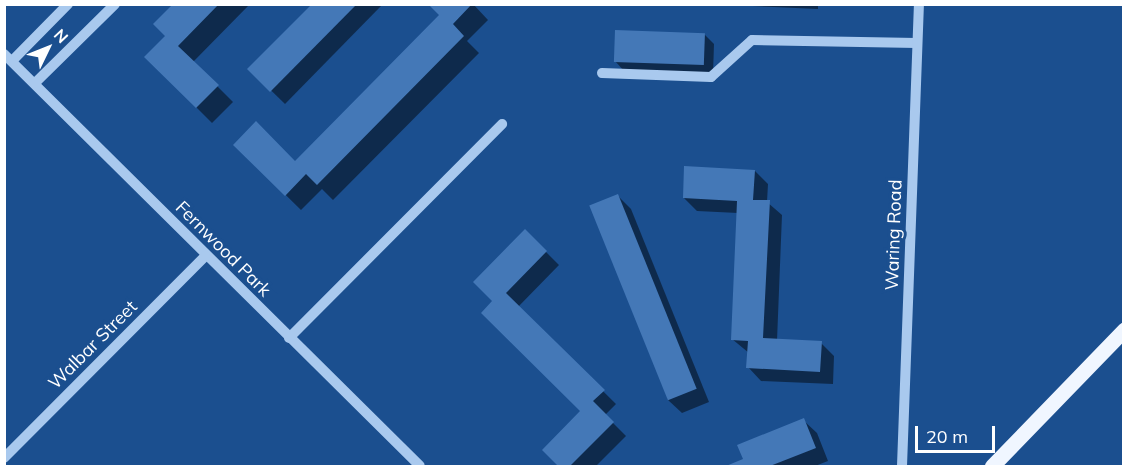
<!DOCTYPE html>
<html>
<head>
<meta charset="utf-8">
<style>
	body { margin:0 }
	#map { position:relative; width:1128px; height:471px; overflow:hidden; background:#1b4f8f; font-family:Mulish,sans-serif }
	div>[style] { position:absolute }
	[style*='--x'] { left:calc(var(--x)*1px); top:calc(var(--y)*1px); width:calc(var(--w)*1px); rotate:calc(var(--a)*1deg) }
	.shadow>* { inset:0; background:#0007 }
	.building>* { inset:0; background:#4478b7; transform-origin:0 0 }
	.minor>* { height:10px; margin:-5px; padding:0 5px; transform-origin:5px; border-radius:5px; background:#a9c9ee }
	.major>* { height:15px; margin:-7.5px; padding:0 7.5px; transform-origin:7.5px; border-radius:7.5px; background:#f0f6ff }
	span { translate:-50% -50%; white-space:nowrap; text-align:center; line-height:1.15; -webkit-text-stroke:6px #1b4f8f; paint-order:stroke }
	.street-label { font-size:18px; color:#fff }
	.frame { position:absolute; inset:0; border:6px solid #fff; pointer-events:none }
	.north { position:absolute; left:18px; top:18px; width:60px; height:60px; -webkit-text-stroke:4px #1b4f8f; paint-order:stroke; rotate:47deg; font-size:16px; font-weight:700; line-height:24px; text-align:center; color:#fff }
	.north::after { content:''; display:block; margin:auto; width:21px; height:27px; background:#fff; clip-path:polygon(50% 0,100% 100%,50% 72%,0 100%) }
	.scale { position:absolute; left:915px; top:426px; width:80px; height:27px; box-sizing:border-box; border:3px solid #fff; border-top:0; padding-left:8px; font-size:18px; line-height:21px; white-space:nowrap; color:#fff; -webkit-text-stroke:4px #1b4f8f; paint-order:stroke }
</style>
</head>
<body>
<div id="map">
	<div class="shadow">
		<div style="clip-path:polygon(175px 4px,250px 4px,193px 62px,233px 102px,212px 123px,146px 57px,167px 36px)"></div>
		<div style="clip-path:polygon(314px 4px,382px 5px,285px 104px,249px 69px)"></div>
		<div style="clip-path:polygon(430px 4px,473px 4px,488px 20px,467px 41px,479px 53px,333px 200px,322px 189px,301px 210px,235px 145px,295px 163px,441px 15px)"></div>
		<div style="clip-path:polygon(706px 4px,818px 4px,818px 9px)"></div>
		<div style="clip-path:polygon(704px 34px,714px 44px,713px 74px,624px 71px,615px 61px)"></div>
		<div style="clip-path:polygon(755px 171px,768px 184px,767px 202px,782px 215px,777px 341px,821px 343px,834px 356px,833px 384px,761px 381px,748px 367px,749px 353px,732px 339px,738px 213px,697px 211px,684px 198px)"></div>
		<div style="clip-path:polygon(618px 196px,631px 209px,709px 402px,682px 413px,668px 400px)"></div>
		<div style="clip-path:polygon(525px 231px,559px 265px,518px 307px,616px 404px,605px 415px,626px 436px,596px 466px,560px 466px,544px 450px,582px 411px,495px 301px)"></div>
		<div style="clip-path:polygon(803px 420px,817px 433px,828px 461px,815px 466px,730px 466px,745px 460px)"></div>
	</div>
	<div class="building">
		<div style="clip-path:polygon(173px 4px,219px 4px,178px 46px,219px 85px,196px 108px,144px 57px,165px 36px,153px 24px)"></div>
		<div style="clip-path:polygon(312px 4px,357px 4px,270px 92px,247px 69px)"></div>
		<div style="clip-path:polygon(428px 4px,472px 4px,453px 24px,464px 36px,317px 185px,306px 174px,285px 196px,233px 145px,256px 121px,295px 161px,439px 15px)"></div>
		<div style="left:615px;top:30px;width:90px;height:32px;rotate:2deg"></div>
		<div style="clip-path:polygon(684px 166px,755px 170px,753px 200px,770px 200px,763px 338px,822px 341px,820px 372px,746px 368px,748px 341px,731px 340px,737px 201px,683px 198px)"></div>
		<div style="left:618px;top:194px;width:210px;height:31px;rotate:68deg"></div>
		<div style="clip-path:polygon(525px 229px,547px 251px,506px 293px,605px 390px,593px 401px,614px 422px,570px 466px,558px 466px,542px 450px,580px 411px,481px 313px,492px 301px,473px 282px)"></div>
		<div style="clip-path:polygon(804px 418px,816px 448px,770px 466px,726px 466px,743px 459px,737px 445px)"></div>
	</div>
	<div class="minor">
		<div style="--x:4;--y:54;--w:585;--a:44.72"></div>
		<div style="--x:12;--y:61;--w:80;--a:-45.5"></div>
		<div style="--x:602;--y:73;--w:109;--a:2.1"></div>
		<div style="--x:711;--y:77;--w:55;--a:-42.1"></div>
		<div style="--x:752;--y:40;--w:165;--a:1"></div>
		<div style="--x:35;--y:83;--w:112;--a:-44.6"></div>
		<div style="--x:289;--y:338;--w:302;--a:-45.1"></div>
		<div style="--x:4;--y:458;--w:285;--a:-45.1"></div>
		<div style="--x:902;--y:466;--w:462;--a:-87.9"></div>
	</div>
	<div class="major">
		<div style="--x:992;--y:466;--w:190;--a:-45.9"></div>
	</div>
	<div class="street-label">
		<span style="left:894px;top:235px;rotate:-88deg">Waring Road</span>
		<span style="left:223px;top:249px;rotate:45deg">Fernwood Park</span>
		<span style="left:93px;top:345px;rotate:-45deg">Walbar Street</span>
	</div>
	<div class="frame"></div>
	<div class="north">N</div>
	<div class="scale">20 m</div>
</div>
</body>
</html>
